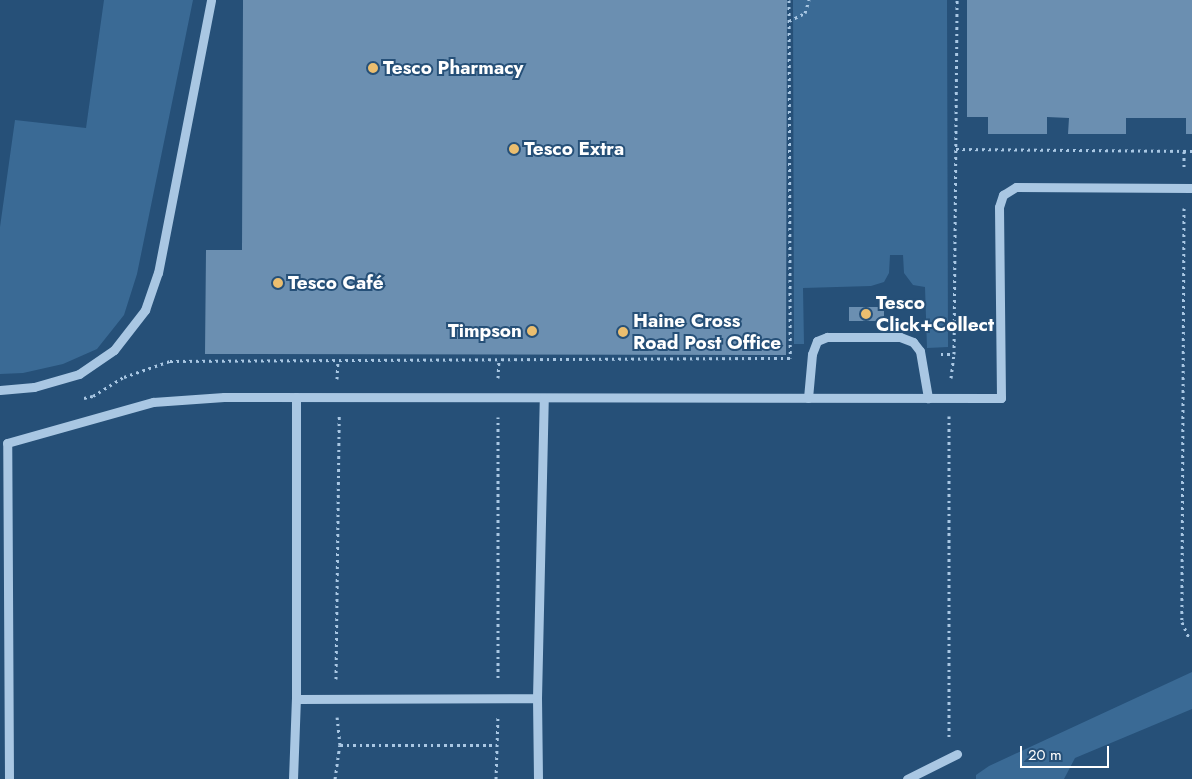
<!DOCTYPE html>
<html>
<head>
<meta charset="utf-8">
<style>
	body { margin:0 }
	#map { position:relative; width:1192px; height:779px; overflow:hidden; background:#265078; font-family:Jost,sans-serif }
	div>[style] { position:absolute }
	[style*='--x'] { left:calc(var(--x)*1px); top:calc(var(--y)*1px); width:calc(var(--w)*1px); rotate:calc(var(--a)*1deg) }
	.green>* { inset:0; background:#3a6a95 }
	.building>* { inset:0; background:#6b8fb1; transform-origin:0 0 }
	.path>* { height:3px; margin-top:-1.5px; transform-origin:0; background:repeating-linear-gradient(90deg,#a9c7e3 0 2.5px,transparent 0 6.5px) }
	.minor>* { height:9px; margin:-4.5px; padding:0 4.5px; transform-origin:4.5px; border-radius:4.5px; background:#a9c7e3 }
	.dots>* { width:14px; height:14px; translate:-50% -50%; box-sizing:border-box; border:2px solid #265078; border-radius:50% }
	span { translate:-50% -50%; white-space:nowrap; text-align:center; line-height:1.15; -webkit-text-stroke:4px #265078; paint-order:stroke }
	.poi-label { font-size:19px; color:#fff; font-weight:700 }
	.left { translate:0 -50%; text-align:left }
	.right { translate:-100% -50%; text-align:right }
	.scale { position:absolute; left:1020px; top:746px; width:89px; height:22px; box-sizing:border-box; border:2px solid #fff; border-top:0; padding-left:6px; font-size:15px; line-height:18px; white-space:nowrap; color:#fff; -webkit-text-stroke:4px #265078; paint-order:stroke }
</style>
</head>
<body>
<div id="map">
	<div class="green">
		<div style="clip-path:polygon(104px 0,193px 0,137px 274px,124px 315px,97px 349px,63px 364px,23px 373px,0 374px,0 227px,15px 120px,86px 128px)"></div>
		<div style="clip-path:polygon(793px 0,947px 0,948px 347px,927px 348px,925px 287px,913px 285px,904px 273px,903px 255px,890px 255px,889px 273px,884px 282px,871px 286px,803px 288px,804px 344px,794px 344px)"></div>
		<div style="clip-path:polygon(1192px 672px,1192px 709px,1075px 758px,1064px 779px,976px 779px,976px 775px,989px 766px)"></div>
	</div>
	<div class="building">
		<div style="clip-path:polygon(243px 0,787px 0,786px 355px,205px 354px,206px 250px,242px 250px)"></div>
		<div style="clip-path:polygon(967px 0,1192px 0,1192px 134px,1186px 134px,1186px 118px,1126px 118px,1126px 134px,1068px 134px,1069px 118px,1047px 117px,1047px 134px,988px 134px,988px 117px,967px 117px)"></div>
		<div style="left:849px;top:307px;width:35px;height:14px"></div>
	</div>
	<div class="path">
		<div style="--x:789;--y:0;--w:358;--a:89.8"></div>
		<div style="--x:789;--y:21;--w:18;--a:-27"></div>
		<div style="--x:805;--y:13;--w:14;--a:-73"></div>
		<div style="--x:956;--y:149;--w:236;--a:0.5"></div>
		<div style="--x:1184;--y:151;--w:18;--a:90"></div>
		<div style="--x:1184;--y:208;--w:414;--a:90.3"></div>
		<div style="--x:1182;--y:622;--w:17;--a:66"></div>
		<div style="--x:941;--y:354;--w:13;--a:0"></div>
		<div style="--x:498;--y:378;--w:18;--a:-87"></div>
		<div style="--x:951;--y:378;--w:24;--a:-83"></div>
		<div style="--x:954;--y:354;--w:354;--a:-89.5"></div>
		<div style="--x:337;--y:379;--w:19;--a:-87"></div>
		<div style="--x:84;--y:398;--w:9;--a:-13"></div>
		<div style="--x:93;--y:396;--w:36;--a:-32"></div>
		<div style="--x:124;--y:377;--w:49;--a:-19.2"></div>
		<div style="--x:170;--y:361;--w:622;--a:-0.28"></div>
		<div style="--x:949;--y:416;--w:322;--a:90"></div>
		<div style="--x:498;--y:678;--w:261;--a:-90"></div>
		<div style="--x:336;--y:679;--w:264;--a:-89.3"></div>
		<div style="--x:340;--y:745;--w:157;--a:0"></div>
		<div style="--x:335;--y:779;--w:34;--a:-82"></div>
		<div style="--x:340;--y:745;--w:28;--a:-96"></div>
		<div style="--x:496;--y:779;--w:62;--a:-88.2"></div>
	</div>
	<div class="minor">
		<div style="--x:0;--y:390;--w:34;--a:-5"></div>
		<div style="--x:34;--y:387;--w:47;--a:-16.1"></div>
		<div style="--x:79;--y:374;--w:42;--a:-34.4"></div>
		<div style="--x:114;--y:350;--w:51;--a:-52.2"></div>
		<div style="--x:145;--y:310;--w:39;--a:-71"></div>
		<div style="--x:158;--y:273;--w:278;--a:-79"></div>
		<div style="--x:808;--y:398;--w:44;--a:-84.8"></div>
		<div style="--x:812;--y:354;--w:14;--a:-69"></div>
		<div style="--x:817;--y:341;--w:11;--a:-22"></div>
		<div style="--x:827;--y:337;--w:73;--a:0"></div>
		<div style="--x:900;--y:337;--w:14;--a:21"></div>
		<div style="--x:913;--y:342;--w:11;--a:52"></div>
		<div style="--x:920;--y:351;--w:48;--a:80.3"></div>
		<div style="--x:296;--y:699;--w:241;--a:-0.2"></div>
		<div style="--x:9;--y:779;--w:336;--a:-90.3"></div>
		<div style="--x:7;--y:443;--w:152;--a:-15.7"></div>
		<div style="--x:153;--y:402;--w:71;--a:-4"></div>
		<div style="--x:224;--y:397;--w:777;--a:0.07"></div>
		<div style="--x:1001;--y:398;--w:191;--a:-90.6"></div>
		<div style="--x:999;--y:207;--w:13;--a:-72"></div>
		<div style="--x:1003;--y:195;--w:15;--a:-32"></div>
		<div style="--x:1016;--y:187;--w:176;--a:0.3"></div>
		<div style="--x:293;--y:779;--w:80;--a:-87.9"></div>
		<div style="--x:296;--y:699;--w:302;--a:-90"></div>
		<div style="--x:538;--y:779;--w:81;--a:-90.7"></div>
		<div style="--x:537;--y:698;--w:300;--a:-88.7"></div>
		<div style="--x:907;--y:779;--w:56;--a:-26.6"></div>
	</div>
	<div class="dots">
		<div style="left:373px;top:68px;background:#ebbe6f"></div>
		<div style="left:514px;top:149px;background:#ebbe6f"></div>
		<div style="left:278px;top:283px;background:#ebbe6f"></div>
		<div style="left:866px;top:314px;background:#ebbe6f"></div>
		<div style="left:532px;top:331px;background:#ebbe6f"></div>
		<div style="left:623px;top:332px;background:#ebbe6f"></div>
	</div>
	<div class="poi-label">
		<span class="left" style="left:383px;top:68px">Tesco Pharmacy</span>
		<span class="left" style="left:524px;top:149px">Tesco Extra</span>
		<span class="left" style="left:288px;top:283px">Tesco Café</span>
		<span class="left" style="left:876px;top:314px">Tesco<br>Click+Collect</span>
		<span class="left" style="left:633px;top:332px">Haine Cross<br>Road Post Office</span>
		<span class="right" style="left:522px;top:331px">Timpson</span>
	</div>
	<div class="scale">20 m</div>
</div>
</body>
</html>
